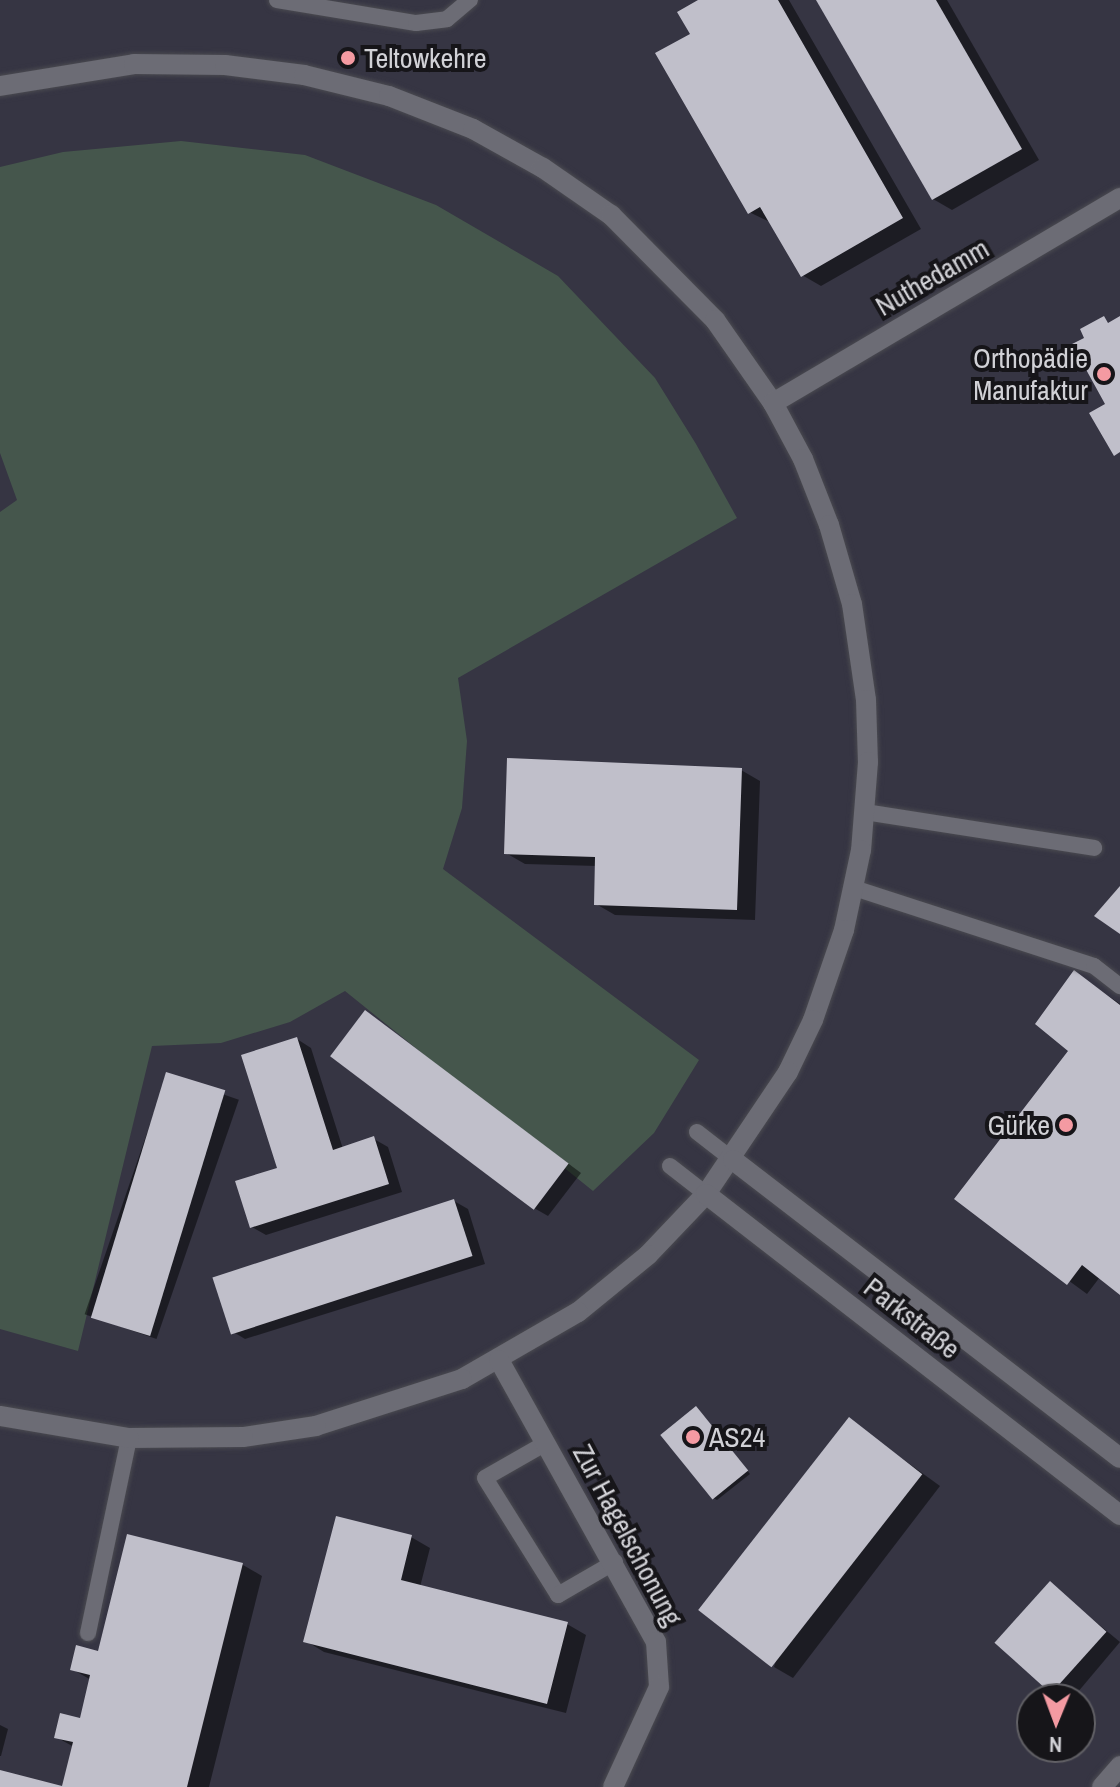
<!DOCTYPE html>
<html>
<head>
<meta charset="utf-8">
<style>
	body { margin:0 }
	#map { position:relative; width:1120px; height:1787px; overflow:hidden; background:#2d2d35; font-family:"Archivo Narrow",sans-serif }
	div>[style] { position:absolute }
	[style*='--x'] { left:calc(var(--x)*1px); top:calc(var(--y)*1px); width:calc(var(--w)*1px); rotate:calc(var(--a)*1deg) }
	.built>* { inset:0; background:#363543 }
	.green>* { inset:0; background:#45564c }
	.shadow>* { inset:0; background:#0007; transform-origin:0 0 }
	.building>* { inset:0; background:#c0bfca; transform-origin:0 0 }
	.roads { filter:drop-shadow(0 0 2px #4a4a50) drop-shadow(0 0 2px #4a4a50) }
	.lane>* { height:16px; margin:-8px; padding:0 8px; transform-origin:8px; border-radius:8px; background:#6c6c75 }
	.street>* { height:20px; margin:-10px; padding:0 10px; transform-origin:10px; border-radius:10px; background:#6c6c75 }
	.dots>* { width:22px; height:22px; translate:-50% -50%; box-sizing:border-box; border:4px solid #161519; border-radius:50% }
	span { translate:-50% -50%; white-space:nowrap; text-align:center; line-height:1.15; -webkit-text-stroke:8px #161519; paint-order:stroke }
	.poi-label { font-size:28px; color:#d1d1d6 }
	.left { translate:0 -50%; text-align:left }
	.right { translate:-100% -50%; text-align:right }
	.street-label { font-size:28px; color:#d1d1d6 }
	.north { position:absolute; left:1016px; top:1683px; width:80px; height:80px; box-sizing:border-box; background:#161519; border:2px solid #616065; border-radius:50%; rotate:181deg; font-size:22px; font-weight:700; line-height:32px; text-align:center; color:#d1d1d6 }
	.north::after { content:''; display:block; margin:auto; width:28px; height:36px; background:#f49aa2; clip-path:polygon(50% 0,100% 100%,50% 72%,0 100%) }
</style>
</head>
<body>
<div id="map">
	<div class="built">
		<div style="clip-path:polygon(evenodd,0 0,1120px 0,1120px 1787px,0 1787px,0 0,1032px 1699px,1080px 1699px,1080px 1747px,1032px 1747px,1032px 1699px)"></div>
	</div>
	<div class="green">
		<div style="clip-path:polygon(181px 141px,305px 155px,436px 205px,558px 276px,655px 378px,696px 444px,737px 518px,458px 678px,467px 741px,462px 808px,443px 869px,699px 1060px,654px 1133px,593px 1191px,345px 991px,290px 1022px,221px 1043px,152px 1046px,78px 1351px,0 1329px,0 512px,17px 500px,0 453px,0 167px,63px 152px)"></div>
	</div>
	<div class="shadow">
		<div style="clip-path:polygon(702px 0,789px 0,921px 229px,821px 286px,802px 275px,770px 222px,749px 212px)"></div>
		<div style="clip-path:polygon(819px 0,947px 0,1039px 160px,952px 210px,933px 199px)"></div>
		<div style="clip-path:polygon(741px 770px,760px 781px,755px 920px,615px 915px,596px 904px,597px 866px,525px 864px,506px 853px)"></div>
		<div style="clip-path:polygon(1074px 972px,1120px 1004px,1120px 1293px,1100px 1277px,1087px 1294px,957px 1199px,1071px 1050px)"></div>
		<div style="clip-path:polygon(365px 1012px,581px 1173px,548px 1216px,534px 1208px)"></div>
		<div style="clip-path:polygon(297px 1039px,311px 1048px,343px 1149px,374px 1139px,388px 1147px,402px 1192px,266px 1235px,252px 1227px,279px 1169px)"></div>
		<div style="left:167px;top:1075px;width:76px;height:253px;rotate:19deg"></div>
		<div style="clip-path:polygon(454px 1201px,468px 1209px,485px 1264px,245px 1339px,230px 1330px)"></div>
		<div style="clip-path:polygon(696px 1408px,750px 1474px,717px 1500px,713px 1498px)"></div>
		<div style="clip-path:polygon(849px 1420px,940px 1486px,793px 1678px,774px 1667px)"></div>
		<div style="clip-path:polygon(129px 1537px,243px 1565px,262px 1576px,209px 1787px,64px 1787px,74px 1747px,56px 1737px,81px 1720px,91px 1680px,72px 1669px,100px 1653px)"></div>
		<div style="clip-path:polygon(411px 1537px,430px 1548px,420px 1587px,567px 1624px,586px 1635px,566px 1713px,324px 1652px,306px 1641px)"></div>
		<div style="clip-path:polygon(1050px 1584px,1120px 1642px,1072px 1699px,1054px 1696px,999px 1644px)"></div>
		<div style="clip-path:polygon(0 1725px,8px 1729px,1px 1756px,0 1756px)"></div>
	</div>
	<div class="building">
		<div style="clip-path:polygon(698px 0,778px 0,903px 218px,801px 277px,760px 207px,748px 214px,655px 53px,690px 34px,677px 12px)"></div>
		<div style="clip-path:polygon(816px 0,936px 0,1022px 149px,932px 200px)"></div>
		<div style="clip-path:polygon(1104px 316px,1108px 323px,1120px 316px,1120px 452px,1114px 456px,1089px 413px,1105px 404px,1072px 344px,1084px 338px,1080px 329px)"></div>
		<div style="clip-path:polygon(507px 758px,742px 768px,737px 910px,594px 905px,595px 857px,504px 854px)"></div>
		<div style="clip-path:polygon(1120px 886px,1120px 934px,1094px 916px)"></div>
		<div style="clip-path:polygon(1074px 970px,1120px 1005px,1120px 1295px,1082px 1265px,1067px 1285px,954px 1199px,1068px 1051px,1035px 1024px)"></div>
		<div style="left:365px;top:1010px;width:255px;height:58px;rotate:37deg"></div>
		<div style="clip-path:polygon(297px 1037px,333px 1150px,374px 1136px,389px 1184px,250px 1228px,235px 1181px,277px 1168px,241px 1055px)"></div>
		<div style="left:166px;top:1072px;width:62px;height:257px;rotate:17deg"></div>
		<div style="left:454px;top:1199px;width:60px;height:254px;rotate:72deg"></div>
		<div style="left:696px;top:1406px;width:83px;height:46px;rotate:51deg"></div>
		<div style="left:849px;top:1417px;width:93px;height:245px;rotate:38deg"></div>
		<div style="clip-path:polygon(336px 1516px,412px 1535px,401px 1580px,568px 1622px,547px 1704px,303px 1642px)"></div>
		<div style="clip-path:polygon(127px 1534px,243px 1563px,187px 1787px,0 1787px,0 1770px,62px 1786px,73px 1742px,54px 1738px,60px 1713px,80px 1718px,90px 1675px,70px 1670px,76px 1645px,98px 1651px)"></div>
		<div style="left:1050px;top:1581px;width:76px;height:83px;rotate:42deg"></div>
	</div>
	<div class="roads">
		<div class="lane">
			<div style="--x:277;--y:0;--w:141;--a:9.4"></div>
			<div style="--x:416;--y:23;--w:31;--a:-7"></div>
			<div style="--x:447;--y:19;--w:30;--a:-40"></div>
			<div style="--x:865;--y:812;--w:232;--a:8.9"></div>
			<div style="--x:854;--y:888;--w:252;--a:18"></div>
			<div style="--x:1094;--y:966;--w:33;--a:38"></div>
			<div style="--x:697;--y:1132;--w:46;--a:37.9"></div>
			<div style="--x:670;--y:1166;--w:46;--a:37.9"></div>
			<div style="--x:546;--y:1443;--w:70;--a:150.2"></div>
			<div style="--x:485;--y:1478;--w:138;--a:58"></div>
			<div style="--x:558;--y:1595;--w:66;--a:-30.1"></div>
			<div style="--x:88;--y:1633;--w:199;--a:-78.1"></div>
		</div>
		<div class="street">
			<div style="--x:0;--y:86;--w:136;--a:-9.3"></div>
			<div style="--x:134;--y:64;--w:91;--a:0.6"></div>
			<div style="--x:225;--y:65;--w:80;--a:7.2"></div>
			<div style="--x:304;--y:75;--w:88;--a:13.9"></div>
			<div style="--x:389;--y:96;--w:90;--a:21.4"></div>
			<div style="--x:473;--y:129;--w:80;--a:29.1"></div>
			<div style="--x:543;--y:168;--w:83;--a:34.7"></div>
			<div style="--x:611;--y:215;--w:148;--a:45.3"></div>
			<div style="--x:715;--y:320;--w:101;--a:55.1"></div>
			<div style="--x:773;--y:403;--w:64;--a:61.8"></div>
			<div style="--x:803;--y:459;--w:71;--a:68.5"></div>
			<div style="--x:829;--y:525;--w:82;--a:73.8"></div>
			<div style="--x:852;--y:604;--w:97;--a:81.7"></div>
			<div style="--x:866;--y:700;--w:62;--a:88.2"></div>
			<div style="--x:868;--y:762;--w:88;--a:94.5"></div>
			<div style="--x:861;--y:850;--w:82;--a:102"></div>
			<div style="--x:844;--y:930;--w:95;--a:109"></div>
			<div style="--x:813;--y:1020;--w:58;--a:115.7"></div>
			<div style="--x:788;--y:1072;--w:147;--a:123.9"></div>
			<div style="--x:706;--y:1194;--w:84;--a:133.6"></div>
			<div style="--x:648;--y:1255;--w:90;--a:140.8"></div>
			<div style="--x:578;--y:1312;--w:134;--a:150"></div>
			<div style="--x:462;--y:1379;--w:153;--a:162.2"></div>
			<div style="--x:316;--y:1426;--w:74;--a:171.4"></div>
			<div style="--x:243;--y:1437;--w:114;--a:179.5"></div>
			<div style="--x:129;--y:1438;--w:131;--a:-170.3"></div>
			<div style="--x:773;--y:403;--w:403;--a:-30.6"></div>
			<div style="--x:733;--y:1160;--w:488;--a:37.6"></div>
			<div style="--x:706;--y:1194;--w:524;--a:37.79"></div>
			<div style="--x:499;--y:1360;--w:323;--a:60.9"></div>
			<div style="--x:656;--y:1642;--w:45;--a:86.2"></div>
			<div style="--x:659;--y:1687;--w:110;--a:114.7"></div>
			<div style="--x:1102;--y:1787;--w:28;--a:-49"></div>
		</div>
	</div>
	<div class="dots">
		<div style="left:348px;top:58px;background:#f49aa2"></div>
		<div style="left:1104px;top:374px;background:#f49aa2"></div>
		<div style="left:1066px;top:1125px;background:#f49aa2"></div>
		<div style="left:693px;top:1437px;background:#f49aa2"></div>
	</div>
	<div class="poi-label">
		<span class="left" style="left:364px;top:58px">Teltowkehre</span>
		<span class="right" style="left:1088px;top:374px">Orthopädie<br>Manufaktur</span>
		<span class="right" style="left:1050px;top:1125px">Gürke</span>
		<span class="left" style="left:709px;top:1437px">AS24</span>
	</div>
	<div class="street-label">
		<span style="left:932px;top:277px;rotate:-30deg">Nuthedamm</span>
		<span style="left:912px;top:1318px;rotate:38deg">Parkstraße</span>
		<span style="left:628px;top:1535px;rotate:62deg">Zur Hagelschonung</span>
	</div>
	<div class="north">N</div>
</div>
</body>
</html>
